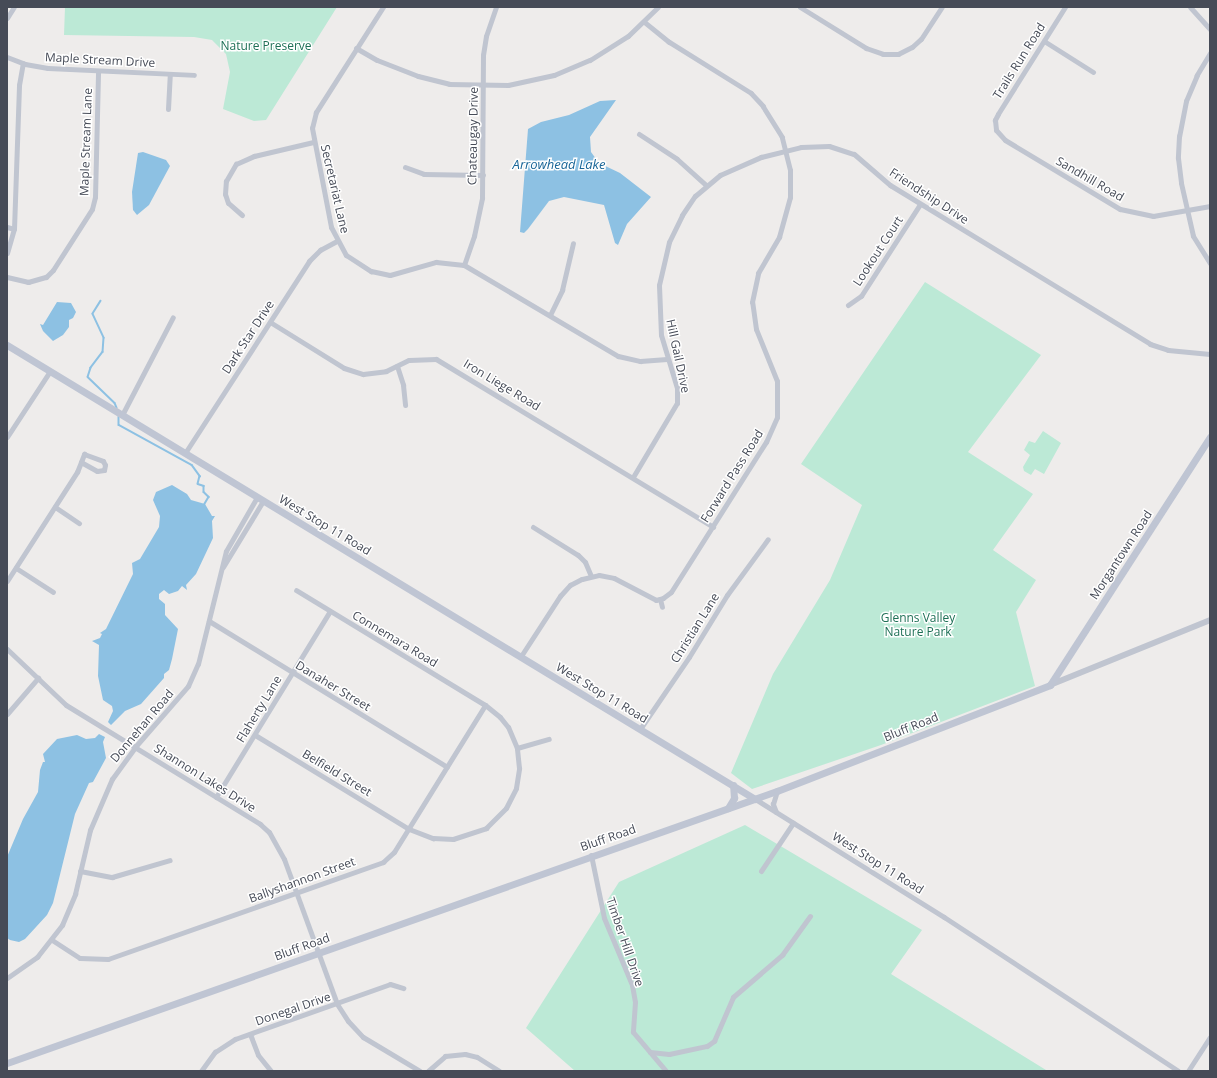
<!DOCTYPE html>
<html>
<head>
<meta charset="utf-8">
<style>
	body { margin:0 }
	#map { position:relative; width:1217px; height:1078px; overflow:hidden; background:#eeeceb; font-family:"Open Sans",sans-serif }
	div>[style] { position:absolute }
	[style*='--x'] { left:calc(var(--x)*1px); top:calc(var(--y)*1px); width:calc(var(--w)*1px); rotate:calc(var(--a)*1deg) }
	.green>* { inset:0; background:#bce9d6 }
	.water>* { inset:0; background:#8dc1e3 }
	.stream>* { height:1.5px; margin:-0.75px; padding:0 0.75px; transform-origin:0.75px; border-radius:0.75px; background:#8dc1e3 }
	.minor>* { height:5px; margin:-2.5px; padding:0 2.5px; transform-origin:2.5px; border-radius:2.5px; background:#c0c5d0 }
	.tertiary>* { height:6px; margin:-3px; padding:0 3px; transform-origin:3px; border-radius:3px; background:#c0c5d0 }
	.secondary>* { height:7px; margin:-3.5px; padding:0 3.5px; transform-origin:3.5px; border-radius:3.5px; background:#bfc5d3 }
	span { translate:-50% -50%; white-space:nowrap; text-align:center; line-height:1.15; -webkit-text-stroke:3px #fff; paint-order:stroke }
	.park-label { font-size:12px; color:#1e7056 }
	.street-label { font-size:12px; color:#464b57 }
	.water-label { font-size:13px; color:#186597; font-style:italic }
	.frame { position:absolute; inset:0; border:8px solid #464b57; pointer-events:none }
</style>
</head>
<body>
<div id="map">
	<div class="green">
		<div style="clip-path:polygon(65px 7px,337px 7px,266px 120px,254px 121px,223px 109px,230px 72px,226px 54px,212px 40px,194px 37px,64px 35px)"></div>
		<div style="clip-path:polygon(925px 282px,1041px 355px,968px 452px,1033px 494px,993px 550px,1036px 580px,1016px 612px,1035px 686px,881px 745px,752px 789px,731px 773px,773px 674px,830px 580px,862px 505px,801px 464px)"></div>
		<div style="clip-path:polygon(1043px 431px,1061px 443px,1044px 474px,1035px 469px,1031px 475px,1024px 471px,1023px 467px,1030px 455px,1024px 450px,1029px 441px,1035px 443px)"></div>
		<div style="clip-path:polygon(745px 825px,922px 930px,891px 974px,1046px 1070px,575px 1071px,526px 1028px,619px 882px)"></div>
	</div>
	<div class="water">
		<div style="clip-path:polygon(616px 100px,590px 137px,591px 152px,599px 163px,620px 173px,651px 197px,627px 224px,618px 245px,615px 243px,604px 205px,564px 197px,549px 201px,528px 229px,524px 233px,520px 232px,528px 129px,541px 122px,569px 115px,600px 101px)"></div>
		<div style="clip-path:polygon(143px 152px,166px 160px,170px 166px,149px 205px,137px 215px,133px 210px,132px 192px,138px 153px)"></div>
		<div style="clip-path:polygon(57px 302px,71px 303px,76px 312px,73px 318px,69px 320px,69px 327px,63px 335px,53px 341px,43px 331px,40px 324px,43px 325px)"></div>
		<div style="clip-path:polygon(172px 485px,187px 494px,191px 500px,205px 504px,212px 516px,215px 516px,212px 521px,213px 538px,196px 574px,186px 585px,187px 590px,182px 586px,178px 591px,169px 594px,164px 590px,159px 594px,159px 599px,165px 604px,165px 615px,178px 629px,172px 659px,169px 670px,164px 674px,164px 678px,141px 704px,125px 711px,111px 725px,108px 722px,113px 711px,112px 706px,103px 700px,98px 676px,99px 645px,92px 641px,100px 638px,102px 634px,100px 633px,106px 629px,133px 574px,132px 563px,140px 559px,159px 527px,160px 516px,153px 500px,156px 492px)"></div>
		<div style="clip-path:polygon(99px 734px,105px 737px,103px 742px,106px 758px,93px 782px,89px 783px,75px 814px,53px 903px,47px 915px,25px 939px,19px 942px,10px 940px,7px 938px,7px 857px,23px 819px,38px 792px,40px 770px,43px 762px,45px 762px,43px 754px,57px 739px,77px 735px,86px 739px,95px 738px)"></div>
	</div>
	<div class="stream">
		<div style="--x:101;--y:301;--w:15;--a:122"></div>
		<div style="--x:93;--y:314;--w:26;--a:65"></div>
		<div style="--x:104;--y:338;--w:14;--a:94"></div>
		<div style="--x:103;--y:352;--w:20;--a:127"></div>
		<div style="--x:91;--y:368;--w:9;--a:108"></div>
		<div style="--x:88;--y:377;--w:37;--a:44"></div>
		<div style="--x:115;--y:403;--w:5;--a:68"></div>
		<div style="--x:119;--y:417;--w:8;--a:90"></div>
		<div style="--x:119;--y:425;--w:83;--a:28.7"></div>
		<div style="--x:192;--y:465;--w:14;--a:54"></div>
		<div style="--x:200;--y:476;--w:8;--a:104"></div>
		<div style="--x:198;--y:484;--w:6;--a:18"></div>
		<div style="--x:204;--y:486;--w:6;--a:90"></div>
		<div style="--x:204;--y:492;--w:7;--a:45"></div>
		<div style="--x:209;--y:497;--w:8;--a:120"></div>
	</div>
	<div class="minor">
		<div style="--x:383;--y:7;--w:125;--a:122.5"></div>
		<div style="--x:316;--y:112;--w:16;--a:104"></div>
		<div style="--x:312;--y:128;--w:101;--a:79.1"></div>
		<div style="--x:331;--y:227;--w:32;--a:62"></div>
		<div style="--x:346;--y:255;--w:30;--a:33"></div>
		<div style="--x:371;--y:271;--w:19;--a:12"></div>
		<div style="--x:390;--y:275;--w:48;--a:-15.8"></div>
		<div style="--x:436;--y:262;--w:28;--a:6"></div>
		<div style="--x:464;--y:265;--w:179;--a:30.6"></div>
		<div style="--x:618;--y:356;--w:23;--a:13"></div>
		<div style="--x:640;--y:361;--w:27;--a:-4"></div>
		<div style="--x:800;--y:7;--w:78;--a:31.8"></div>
		<div style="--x:866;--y:48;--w:18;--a:19"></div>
		<div style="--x:883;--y:54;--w:15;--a:0"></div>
		<div style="--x:898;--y:54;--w:16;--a:-27"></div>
		<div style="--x:912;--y:47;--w:12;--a:-42"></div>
		<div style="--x:921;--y:39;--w:38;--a:-57"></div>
		<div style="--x:1065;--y:7;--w:126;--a:122.1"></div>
		<div style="--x:998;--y:114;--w:7;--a:117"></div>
		<div style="--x:995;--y:120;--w:10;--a:84"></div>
		<div style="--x:996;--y:130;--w:13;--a:48"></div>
		<div style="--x:1005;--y:140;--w:134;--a:31"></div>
		<div style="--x:1120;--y:209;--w:34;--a:12"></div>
		<div style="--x:1153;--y:216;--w:58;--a:-10"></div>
		<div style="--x:1190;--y:7;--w:30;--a:48"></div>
		<div style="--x:7;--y:18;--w:13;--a:-58"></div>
		<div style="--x:1044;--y:41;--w:58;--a:32.3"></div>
		<div style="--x:356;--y:48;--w:24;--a:30"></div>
		<div style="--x:377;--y:60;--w:44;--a:21.3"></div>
		<div style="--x:418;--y:76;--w:32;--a:14"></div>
		<div style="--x:449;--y:84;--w:59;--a:1"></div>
		<div style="--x:508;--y:85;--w:47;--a:-12.3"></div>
		<div style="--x:554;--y:75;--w:39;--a:-23"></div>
		<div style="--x:590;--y:60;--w:45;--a:-32.3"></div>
		<div style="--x:628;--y:36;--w:42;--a:-44"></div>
		<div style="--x:1210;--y:53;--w:26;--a:121"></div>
		<div style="--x:1197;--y:75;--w:28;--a:113"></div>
		<div style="--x:1186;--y:101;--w:36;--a:101"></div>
		<div style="--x:1179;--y:136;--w:22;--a:93"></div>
		<div style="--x:1178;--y:158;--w:25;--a:83"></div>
		<div style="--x:1181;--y:183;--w:54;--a:77.2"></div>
		<div style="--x:1193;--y:236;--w:32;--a:58"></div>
		<div style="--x:7;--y:57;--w:19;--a:21"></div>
		<div style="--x:25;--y:64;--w:23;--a:10"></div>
		<div style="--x:48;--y:68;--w:146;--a:2.7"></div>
		<div style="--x:168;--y:109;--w:35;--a:-87"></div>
		<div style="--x:639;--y:134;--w:45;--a:33.3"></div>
		<div style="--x:677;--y:159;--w:39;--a:42"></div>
		<div style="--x:405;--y:167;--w:20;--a:20"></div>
		<div style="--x:424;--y:174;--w:59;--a:1"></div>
		<div style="--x:242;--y:215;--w:18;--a:-139"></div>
		<div style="--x:228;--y:203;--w:9;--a:-108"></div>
		<div style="--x:225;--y:194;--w:13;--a:-86"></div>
		<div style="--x:226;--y:181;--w:20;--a:-60"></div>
		<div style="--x:236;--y:164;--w:20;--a:-24"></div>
		<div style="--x:254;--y:156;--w:61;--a:-13.3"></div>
		<div style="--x:7;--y:227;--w:7;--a:16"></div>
		<div style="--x:7;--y:253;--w:25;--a:-74"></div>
		<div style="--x:14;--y:229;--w:144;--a:-88"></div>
		<div style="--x:19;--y:85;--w:22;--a:-80"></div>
		<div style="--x:464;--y:265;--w:31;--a:-71"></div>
		<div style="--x:474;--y:236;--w:39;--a:-78"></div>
		<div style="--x:482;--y:198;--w:143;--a:-89.6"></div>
		<div style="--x:483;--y:55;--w:19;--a:-81"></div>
		<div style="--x:486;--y:36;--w:31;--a:-71"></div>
		<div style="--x:7;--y:277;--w:22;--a:13"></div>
		<div style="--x:28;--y:282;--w:19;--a:-16"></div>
		<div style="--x:46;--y:277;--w:10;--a:-45"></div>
		<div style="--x:53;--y:270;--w:72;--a:-57.4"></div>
		<div style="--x:92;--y:209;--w:12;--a:-76"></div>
		<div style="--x:95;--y:197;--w:125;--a:-88.6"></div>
		<div style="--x:848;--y:305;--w:16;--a:-35"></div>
		<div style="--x:861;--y:296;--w:109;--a:-57.3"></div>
		<div style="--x:550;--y:315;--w:28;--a:-64"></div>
		<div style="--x:562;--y:290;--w:48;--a:-76.8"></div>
		<div style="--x:270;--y:322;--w:87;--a:31.9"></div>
		<div style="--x:344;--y:368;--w:20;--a:18"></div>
		<div style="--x:363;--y:374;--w:23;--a:-7"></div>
		<div style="--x:386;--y:371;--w:25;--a:-26"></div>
		<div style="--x:409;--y:360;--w:27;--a:-2"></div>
		<div style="--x:436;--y:359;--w:324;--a:31.2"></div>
		<div style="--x:397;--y:366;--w:20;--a:72"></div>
		<div style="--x:403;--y:385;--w:20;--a:84"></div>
		<div style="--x:122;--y:415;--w:110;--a:-62.5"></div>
		<div style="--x:7;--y:437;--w:79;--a:-56.9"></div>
		<div style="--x:185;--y:453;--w:229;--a:-57.1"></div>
		<div style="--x:309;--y:261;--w:16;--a:-45"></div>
		<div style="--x:320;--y:250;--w:19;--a:-28"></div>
		<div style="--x:84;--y:454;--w:20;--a:20"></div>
		<div style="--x:103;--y:461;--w:4;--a:63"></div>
		<div style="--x:105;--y:465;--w:5;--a:101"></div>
		<div style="--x:104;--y:470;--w:7;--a:172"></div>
		<div style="--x:97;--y:471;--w:18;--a:-151"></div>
		<div style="--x:81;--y:462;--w:9;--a:-69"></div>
		<div style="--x:633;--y:477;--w:86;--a:-59.3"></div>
		<div style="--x:677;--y:403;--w:15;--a:-90"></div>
		<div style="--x:677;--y:388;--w:55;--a:-106.8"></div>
		<div style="--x:661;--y:335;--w:50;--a:-92.3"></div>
		<div style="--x:659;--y:285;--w:44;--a:-76.9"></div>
		<div style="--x:669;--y:242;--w:30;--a:-64"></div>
		<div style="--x:682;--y:215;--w:23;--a:-56"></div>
		<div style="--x:695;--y:196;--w:33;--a:-40"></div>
		<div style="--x:720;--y:175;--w:45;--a:-23.7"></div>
		<div style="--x:761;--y:157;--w:41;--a:-14"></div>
		<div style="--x:801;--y:147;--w:28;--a:-2"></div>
		<div style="--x:829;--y:146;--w:26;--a:18"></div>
		<div style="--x:854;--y:154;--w:48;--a:40.7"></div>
		<div style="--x:890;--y:185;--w:305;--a:31.4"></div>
		<div style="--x:1150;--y:344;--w:19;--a:18"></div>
		<div style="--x:1168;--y:350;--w:42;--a:5.4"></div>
		<div style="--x:55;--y:507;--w:29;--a:34"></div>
		<div style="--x:533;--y:527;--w:53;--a:31.9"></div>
		<div style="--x:578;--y:555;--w:10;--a:45"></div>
		<div style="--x:585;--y:562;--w:15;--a:67"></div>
		<div style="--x:223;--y:567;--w:77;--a:-58.8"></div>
		<div style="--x:16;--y:568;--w:44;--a:33"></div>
		<div style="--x:7;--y:581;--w:130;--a:-57.3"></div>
		<div style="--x:77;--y:472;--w:11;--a:-68"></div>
		<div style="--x:660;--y:599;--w:8;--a:76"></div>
		<div style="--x:209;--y:621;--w:279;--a:31.5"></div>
		<div style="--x:7;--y:649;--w:81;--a:43.5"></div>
		<div style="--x:66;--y:705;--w:228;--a:31.5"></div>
		<div style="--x:260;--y:824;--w:12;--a:42"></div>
		<div style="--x:269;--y:832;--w:31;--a:61"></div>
		<div style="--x:284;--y:859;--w:154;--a:69.9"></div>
		<div style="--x:337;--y:1004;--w:20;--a:57"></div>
		<div style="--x:348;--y:1021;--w:22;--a:47"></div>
		<div style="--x:363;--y:1037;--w:66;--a:30.8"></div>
		<div style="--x:521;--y:656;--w:72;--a:-57"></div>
		<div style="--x:560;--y:596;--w:15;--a:-48"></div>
		<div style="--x:570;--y:585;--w:13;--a:-27"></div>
		<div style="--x:582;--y:579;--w:17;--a:-13"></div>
		<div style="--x:599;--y:575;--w:15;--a:11"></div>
		<div style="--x:614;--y:578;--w:47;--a:27.6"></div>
		<div style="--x:656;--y:600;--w:7;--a:-16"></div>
		<div style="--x:663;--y:598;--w:10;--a:-37"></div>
		<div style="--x:671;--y:592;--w:178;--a:-57.7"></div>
		<div style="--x:766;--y:442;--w:27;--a:-66"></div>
		<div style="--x:777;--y:417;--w:36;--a:-90"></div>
		<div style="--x:777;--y:381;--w:56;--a:-112"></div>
		<div style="--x:756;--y:329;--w:27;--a:-98"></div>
		<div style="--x:752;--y:302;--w:30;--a:-78"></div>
		<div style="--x:758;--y:273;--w:42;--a:-59.7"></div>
		<div style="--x:779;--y:237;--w:41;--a:-74.6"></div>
		<div style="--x:790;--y:197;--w:27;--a:-90"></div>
		<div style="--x:790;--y:170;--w:34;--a:-104"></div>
		<div style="--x:782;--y:137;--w:36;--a:-122"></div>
		<div style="--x:763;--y:106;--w:18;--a:-133"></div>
		<div style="--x:751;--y:93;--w:97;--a:-148.1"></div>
		<div style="--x:669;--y:42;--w:32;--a:-141"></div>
		<div style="--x:7;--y:714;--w:48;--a:-49.3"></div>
		<div style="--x:640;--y:729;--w:87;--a:-55.8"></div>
		<div style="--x:689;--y:657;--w:73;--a:-58.5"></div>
		<div style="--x:727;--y:595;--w:69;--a:-53.8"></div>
		<div style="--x:255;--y:735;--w:180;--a:31.4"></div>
		<div style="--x:409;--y:829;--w:26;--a:21"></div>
		<div style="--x:433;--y:838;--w:20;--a:3"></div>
		<div style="--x:453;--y:839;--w:35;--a:-18"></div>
		<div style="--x:486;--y:828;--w:28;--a:-45"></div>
		<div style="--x:506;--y:808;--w:22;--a:-63"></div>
		<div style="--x:516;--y:788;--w:20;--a:-81"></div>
		<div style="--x:519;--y:768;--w:20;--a:-96"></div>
		<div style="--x:517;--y:748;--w:23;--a:-113"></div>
		<div style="--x:508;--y:727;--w:13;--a:-129"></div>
		<div style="--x:500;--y:717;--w:19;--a:-141"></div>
		<div style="--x:485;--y:705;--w:221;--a:-148.7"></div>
		<div style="--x:517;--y:748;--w:33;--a:-16"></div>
		<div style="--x:216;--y:797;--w:218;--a:-58.5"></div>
		<div style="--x:755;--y:799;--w:223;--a:32"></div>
		<div style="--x:944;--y:917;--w:280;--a:33.3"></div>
		<div style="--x:776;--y:812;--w:9;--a:-111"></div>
		<div style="--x:773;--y:804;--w:14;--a:-73"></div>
		<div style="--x:591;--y:855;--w:64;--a:78.3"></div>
		<div style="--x:604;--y:918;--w:73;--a:67.3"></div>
		<div style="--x:632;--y:985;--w:17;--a:80"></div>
		<div style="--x:635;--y:1002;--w:30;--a:94"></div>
		<div style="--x:633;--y:1032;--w:51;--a:49.8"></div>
		<div style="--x:80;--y:871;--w:33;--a:11"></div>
		<div style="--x:112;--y:877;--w:60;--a:-16.3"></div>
		<div style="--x:761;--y:871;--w:58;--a:-56.3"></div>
		<div style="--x:52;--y:940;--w:33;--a:33"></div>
		<div style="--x:80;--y:958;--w:28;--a:2"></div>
		<div style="--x:108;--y:959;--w:292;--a:-19.4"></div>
		<div style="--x:383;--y:862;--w:15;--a:-42"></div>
		<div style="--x:394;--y:852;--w:173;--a:-58.2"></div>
		<div style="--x:7;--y:978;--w:37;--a:-35"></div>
		<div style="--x:37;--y:957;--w:41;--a:-52"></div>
		<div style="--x:62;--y:925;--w:34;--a:-67"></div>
		<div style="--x:75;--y:894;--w:66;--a:-76.8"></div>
		<div style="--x:90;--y:830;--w:56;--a:-66.7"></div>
		<div style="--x:112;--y:779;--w:39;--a:-54"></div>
		<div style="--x:135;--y:747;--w:81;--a:-49"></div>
		<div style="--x:188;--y:686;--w:24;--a:-66"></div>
		<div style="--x:198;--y:664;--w:116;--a:-76.1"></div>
		<div style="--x:226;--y:551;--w:62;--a:-60.1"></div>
		<div style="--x:250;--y:1034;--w:22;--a:69"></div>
		<div style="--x:258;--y:1055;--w:21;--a:51"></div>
		<div style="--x:650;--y:1052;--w:19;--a:6"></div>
		<div style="--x:669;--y:1054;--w:39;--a:-12"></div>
		<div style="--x:707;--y:1046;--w:9;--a:-36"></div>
		<div style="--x:714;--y:1041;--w:48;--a:-66.6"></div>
		<div style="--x:733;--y:997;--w:65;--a:-40.6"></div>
		<div style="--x:782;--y:955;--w:48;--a:-54.3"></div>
		<div style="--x:201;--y:1071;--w:24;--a:-54"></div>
		<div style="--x:215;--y:1052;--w:24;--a:-33"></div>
		<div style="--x:235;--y:1039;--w:164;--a:-19.5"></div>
		<div style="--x:390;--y:984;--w:14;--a:17"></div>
		<div style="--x:428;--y:1071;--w:23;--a:-41"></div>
		<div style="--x:445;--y:1056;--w:20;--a:-6"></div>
		<div style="--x:465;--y:1054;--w:12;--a:14"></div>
		<div style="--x:477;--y:1057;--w:26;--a:32"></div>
		<div style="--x:1188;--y:1071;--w:40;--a:-57.1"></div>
	</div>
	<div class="tertiary">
		<div style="--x:1050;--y:685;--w:173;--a:-22.1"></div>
	</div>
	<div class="secondary">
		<div style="--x:7;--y:345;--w:875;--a:31.26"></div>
		<div style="--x:728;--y:808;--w:12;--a:-59"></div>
		<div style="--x:734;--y:798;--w:13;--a:-94"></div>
		<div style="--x:7;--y:1063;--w:817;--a:-19.46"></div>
		<div style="--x:777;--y:791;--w:293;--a:-21.2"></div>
		<div style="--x:1050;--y:685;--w:295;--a:-57.2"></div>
	</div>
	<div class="park-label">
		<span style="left:266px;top:46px">Nature Preserve</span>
		<span style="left:918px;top:625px">Glenns Valley<br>Nature Park</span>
	</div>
	<div class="street-label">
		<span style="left:100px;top:60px;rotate:3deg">Maple Stream Drive</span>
		<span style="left:1019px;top:61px;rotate:-58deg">Trails Run Road</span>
		<span style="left:473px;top:136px;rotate:-89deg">Chateaugay Drive</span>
		<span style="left:86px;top:142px;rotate:-88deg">Maple Stream Lane</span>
		<span style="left:1090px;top:179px;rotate:30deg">Sandhill Road</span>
		<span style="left:335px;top:189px;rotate:77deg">Secretariat Lane</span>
		<span style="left:929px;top:196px;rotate:33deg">Friendship Drive</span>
		<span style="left:878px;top:251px;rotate:-57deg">Lookout Court</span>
		<span style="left:248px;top:337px;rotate:-57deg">Dark Star Drive</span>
		<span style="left:678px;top:356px;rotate:78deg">Hill Gail Drive</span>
		<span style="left:502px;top:385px;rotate:31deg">Iron Liege Road</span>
		<span style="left:732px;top:476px;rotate:-58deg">Forward Pass Road</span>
		<span style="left:325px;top:525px;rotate:31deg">West Stop 11 Road</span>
		<span style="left:1121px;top:555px;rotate:-57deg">Morgantown Road</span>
		<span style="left:695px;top:628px;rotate:-58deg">Christian Lane</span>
		<span style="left:395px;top:639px;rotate:31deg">Connemara Road</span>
		<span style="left:333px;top:686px;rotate:31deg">Danaher Street</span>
		<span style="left:602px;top:693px;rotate:31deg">West Stop 11 Road</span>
		<span style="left:259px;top:709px;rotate:-59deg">Flaherty Lane</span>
		<span style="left:142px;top:726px;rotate:-50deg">Donnehan Road</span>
		<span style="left:911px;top:727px;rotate:-22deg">Bluff Road</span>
		<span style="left:337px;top:773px;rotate:31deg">Belfield Street</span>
		<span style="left:205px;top:778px;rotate:32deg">Shannon Lakes Drive</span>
		<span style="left:608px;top:838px;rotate:-19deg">Bluff Road</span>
		<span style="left:878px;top:863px;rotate:32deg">West Stop 11 Road</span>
		<span style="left:302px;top:880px;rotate:-20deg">Ballyshannon Street</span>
		<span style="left:625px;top:942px;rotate:71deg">Timber Hill Drive</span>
		<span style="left:302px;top:947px;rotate:-20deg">Bluff Road</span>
		<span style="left:293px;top:1009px;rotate:-19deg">Donegal Drive</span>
	</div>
	<div class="water-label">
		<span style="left:559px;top:164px">Arrowhead Lake</span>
	</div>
	<div class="frame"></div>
</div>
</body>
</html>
